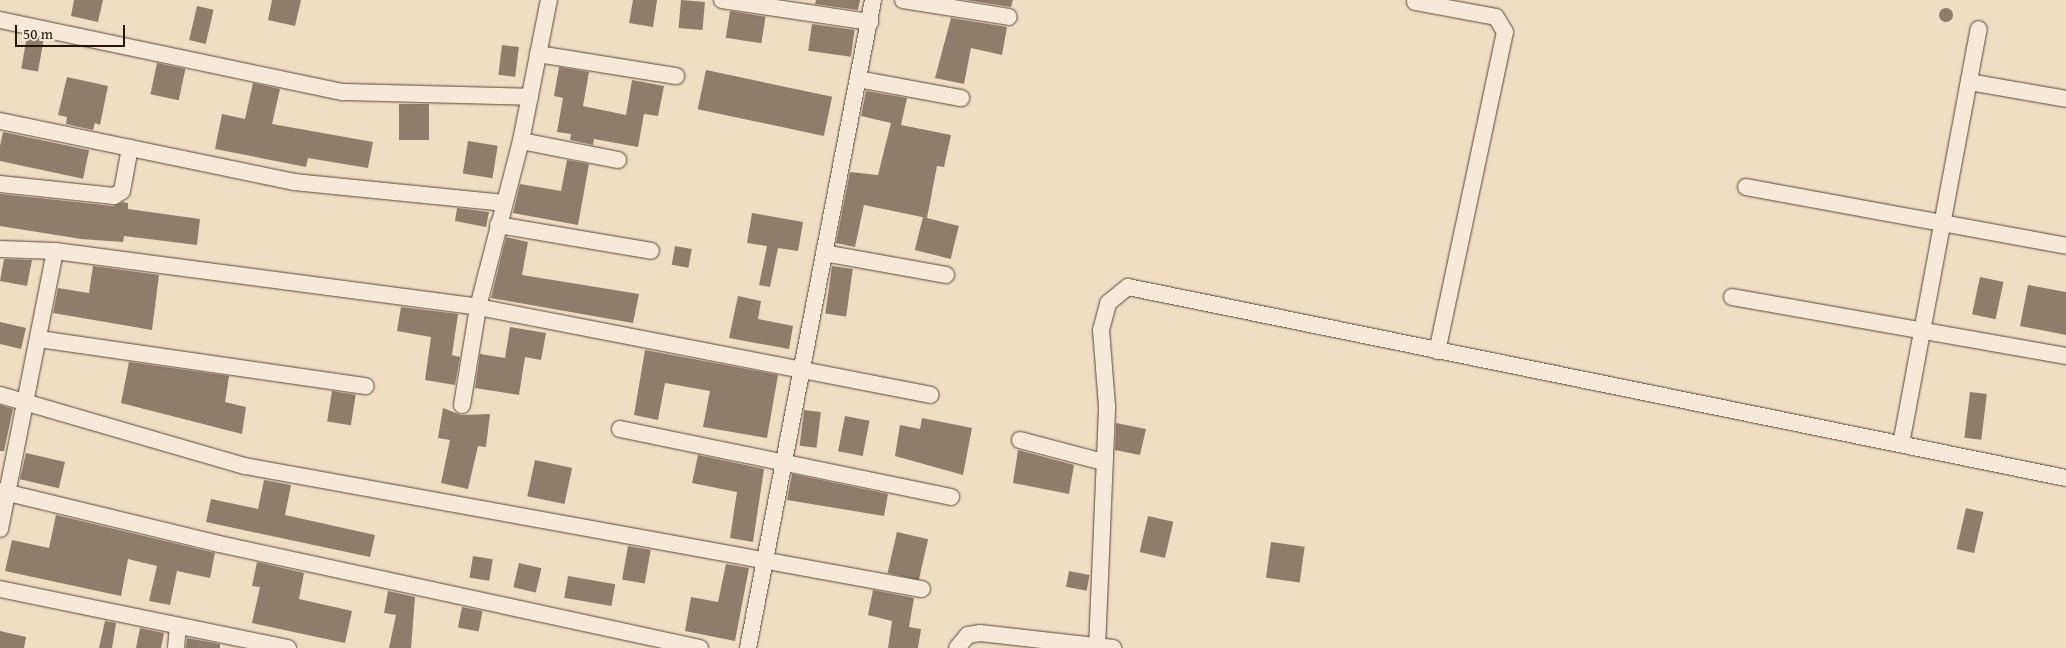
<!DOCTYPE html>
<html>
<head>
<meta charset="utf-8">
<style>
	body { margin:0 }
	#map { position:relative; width:2066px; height:648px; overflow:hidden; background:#f1ddc2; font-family:"Gentium Book Plus",serif }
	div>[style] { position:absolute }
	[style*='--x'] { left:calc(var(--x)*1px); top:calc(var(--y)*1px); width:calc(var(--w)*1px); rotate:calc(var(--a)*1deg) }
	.building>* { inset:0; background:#907c69; transform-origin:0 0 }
	.round { border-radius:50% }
	.roads { filter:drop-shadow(0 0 1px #5a4537) drop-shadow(0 0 1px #5a4537) }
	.minor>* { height:16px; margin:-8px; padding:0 8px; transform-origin:8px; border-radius:8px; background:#f6e9d7 }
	span { translate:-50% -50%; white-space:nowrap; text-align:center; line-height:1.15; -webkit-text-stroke:5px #f6e9d7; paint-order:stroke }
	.scale { position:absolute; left:15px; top:25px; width:110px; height:22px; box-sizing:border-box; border:2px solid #271209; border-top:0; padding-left:6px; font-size:15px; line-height:18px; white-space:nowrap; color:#271209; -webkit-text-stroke:4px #f6e9d7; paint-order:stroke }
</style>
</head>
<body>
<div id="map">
	<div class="building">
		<div style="clip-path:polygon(74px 0,103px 0,98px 22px,71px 16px)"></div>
		<div style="clip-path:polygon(272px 0,301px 0,295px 26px,268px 20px)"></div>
		<div style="clip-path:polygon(633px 0,657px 0,653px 27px,629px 23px)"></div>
		<div style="left:681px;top:0;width:24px;height:28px;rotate:5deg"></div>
		<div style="clip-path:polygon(816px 0,860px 0,858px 10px,815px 4px)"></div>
		<div style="clip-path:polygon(966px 0,1013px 0,1011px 7px)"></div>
		<div style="left:197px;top:6px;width:17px;height:35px;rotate:13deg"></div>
		<div class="round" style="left:1939px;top:8px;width:14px;height:14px"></div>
		<div style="left:730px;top:11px;width:36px;height:27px;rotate:9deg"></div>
		<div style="clip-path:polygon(951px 18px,1007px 27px,1002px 55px,971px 48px,964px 84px,935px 78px)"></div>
		<div style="left:812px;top:24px;width:43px;height:27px;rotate:8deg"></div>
		<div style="left:27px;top:36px;width:17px;height:33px;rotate:10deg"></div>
		<div style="left:502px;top:45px;width:17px;height:30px;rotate:7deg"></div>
		<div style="left:157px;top:63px;width:29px;height:32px;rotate:12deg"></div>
		<div style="clip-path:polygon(559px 67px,589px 72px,583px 106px,626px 115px,632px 80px,664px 86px,658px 116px,644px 114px,638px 147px,594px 139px,593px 145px,570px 140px,571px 134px,557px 132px,563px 98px,554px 96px)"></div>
		<div style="left:706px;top:70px;width:129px;height:40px;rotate:12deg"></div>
		<div style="clip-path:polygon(67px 77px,108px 86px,100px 125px,95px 123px,93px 130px,66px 124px,67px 117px,58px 115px)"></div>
		<div style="clip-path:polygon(253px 83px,280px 89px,272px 124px,373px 142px,368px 168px,308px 158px,306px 167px,215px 149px,222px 114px,245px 119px)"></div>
		<div style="clip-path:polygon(866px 91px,907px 98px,901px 125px,951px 135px,944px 167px,937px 166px,927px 218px,864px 205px,855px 247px,836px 243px,850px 172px,878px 175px,891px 123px,861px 116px)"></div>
		<div style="left:399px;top:104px;width:30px;height:36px"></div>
		<div style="left:3px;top:132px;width:88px;height:29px;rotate:12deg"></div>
		<div style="left:468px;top:141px;width:30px;height:33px;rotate:9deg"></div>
		<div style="clip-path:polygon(567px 160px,589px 164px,578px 225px,513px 213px,520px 184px,561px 191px)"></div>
		<div style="clip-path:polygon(0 194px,113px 206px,123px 202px,128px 203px,128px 209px,200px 219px,197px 245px,124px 236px,123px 242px,81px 239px,0 226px)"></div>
		<div style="clip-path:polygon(457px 208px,489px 212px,486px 227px,455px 221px)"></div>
		<div style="clip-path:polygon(752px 213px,803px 222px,798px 251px,778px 248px,770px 287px,759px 285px,767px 246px,747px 243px)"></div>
		<div style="left:923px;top:217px;width:37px;height:34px;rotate:14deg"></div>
		<div style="clip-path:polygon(506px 237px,528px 242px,522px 275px,639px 294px,633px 323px,491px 298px)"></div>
		<div style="left:675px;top:246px;width:17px;height:19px;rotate:10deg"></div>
		<div style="clip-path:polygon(4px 259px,32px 260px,27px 286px,0 281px)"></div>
		<div style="clip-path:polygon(93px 266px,159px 275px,152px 330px,53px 313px,58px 288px,89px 293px)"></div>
		<div style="left:832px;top:266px;width:21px;height:48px;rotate:8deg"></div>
		<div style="left:1980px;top:277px;width:24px;height:38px;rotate:12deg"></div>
		<div style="clip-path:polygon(2028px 285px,2066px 292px,2066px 335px,2020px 326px)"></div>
		<div style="clip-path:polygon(738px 296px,761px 301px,758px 319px,793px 326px,789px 349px,729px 338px)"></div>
		<div style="clip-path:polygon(401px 307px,458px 314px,452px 355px,460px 357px,455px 385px,425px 380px,431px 337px,397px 331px)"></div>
		<div style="clip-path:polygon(0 322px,26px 328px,21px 349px,0 344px)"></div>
		<div style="clip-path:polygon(510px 327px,546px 333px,541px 360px,525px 357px,519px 395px,475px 388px,480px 354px,505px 358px)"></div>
		<div style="clip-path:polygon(645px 350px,778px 375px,767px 438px,703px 427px,710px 391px,665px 383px,658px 420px,634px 415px)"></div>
		<div style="clip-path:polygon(129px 362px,229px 376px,225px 402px,246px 407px,242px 434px,121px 403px)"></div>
		<div style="left:332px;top:391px;width:24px;height:31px;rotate:9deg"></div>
		<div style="left:1970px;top:392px;width:17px;height:46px;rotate:7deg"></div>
		<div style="clip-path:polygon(0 405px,13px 409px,4px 451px,0 451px)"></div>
		<div style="clip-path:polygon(443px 408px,461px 415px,490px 414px,486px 447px,478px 446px,468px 489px,441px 483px,450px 440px,438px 438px)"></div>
		<div style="left:804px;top:410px;width:17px;height:36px;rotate:7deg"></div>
		<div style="left:845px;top:416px;width:25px;height:36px;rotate:11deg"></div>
		<div style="clip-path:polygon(922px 418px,972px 428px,963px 475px,895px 456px,900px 425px,920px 429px)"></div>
		<div style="clip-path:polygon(1116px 423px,1146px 429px,1140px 455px,1115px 450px)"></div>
		<div style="clip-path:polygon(1018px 450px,1074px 465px,1069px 494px,1013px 483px)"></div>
		<div style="left:26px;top:453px;width:40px;height:27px;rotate:13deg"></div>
		<div style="clip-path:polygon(698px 455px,764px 469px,753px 542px,730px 538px,737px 492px,692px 483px)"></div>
		<div style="left:535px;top:460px;width:38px;height:37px;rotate:12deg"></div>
		<div style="clip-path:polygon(792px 474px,888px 494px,884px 516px,787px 500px)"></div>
		<div style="clip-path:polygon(264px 480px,291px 485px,285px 515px,375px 535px,370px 557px,206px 522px,211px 499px,258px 509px)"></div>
		<div style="left:1966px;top:508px;width:18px;height:42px;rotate:13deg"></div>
		<div style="clip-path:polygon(56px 515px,215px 553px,210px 578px,177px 571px,170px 605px,149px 601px,157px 566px,128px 559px,121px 596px,5px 571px,12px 540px,49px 548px)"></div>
		<div style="left:1148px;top:516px;width:26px;height:37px;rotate:13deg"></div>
		<div style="left:897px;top:532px;width:32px;height:42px;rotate:13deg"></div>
		<div style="left:1271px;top:542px;width:34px;height:36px;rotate:8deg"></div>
		<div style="left:628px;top:546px;width:23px;height:34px;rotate:10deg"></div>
		<div style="left:473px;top:556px;width:20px;height:22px;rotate:9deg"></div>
		<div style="clip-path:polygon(257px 562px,304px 573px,299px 599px,352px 611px,345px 643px,252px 623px,260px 587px,252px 586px)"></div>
		<div style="left:519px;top:563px;width:23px;height:25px;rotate:13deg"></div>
		<div style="clip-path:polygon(726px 564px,749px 568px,735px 641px,685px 631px,691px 597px,718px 602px)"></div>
		<div style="left:1069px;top:571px;width:21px;height:16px;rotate:11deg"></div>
		<div style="left:568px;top:576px;width:48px;height:22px;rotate:10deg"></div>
		<div style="clip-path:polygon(873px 590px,914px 598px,909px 627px,921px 629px,918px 648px,888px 648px,892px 621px,868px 615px)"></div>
		<div style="clip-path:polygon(388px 591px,415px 597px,411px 648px,389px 648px,396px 615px,384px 613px)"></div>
		<div style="left:462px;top:607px;width:21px;height:21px;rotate:11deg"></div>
		<div style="clip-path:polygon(105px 621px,116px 623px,112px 648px,99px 648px)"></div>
		<div style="clip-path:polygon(140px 628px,164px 633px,161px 648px,136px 648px)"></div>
		<div style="clip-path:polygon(0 631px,26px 637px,24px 648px,0 648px)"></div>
		<div style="clip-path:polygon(187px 638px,220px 644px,220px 648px,186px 648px)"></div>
	</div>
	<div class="roads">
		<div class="minor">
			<div style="--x:722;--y:0;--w:150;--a:8.5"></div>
			<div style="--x:903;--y:0;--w:107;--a:9.1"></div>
			<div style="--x:1415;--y:2;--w:82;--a:10.5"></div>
			<div style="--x:1496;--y:17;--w:17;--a:59"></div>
			<div style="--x:1505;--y:32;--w:326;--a:102"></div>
			<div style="--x:0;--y:20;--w:350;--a:11.9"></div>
			<div style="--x:343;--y:92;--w:187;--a:1.5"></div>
			<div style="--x:538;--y:54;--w:140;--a:9.1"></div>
			<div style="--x:858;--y:79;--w:105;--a:10.5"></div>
			<div style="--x:1969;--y:82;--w:98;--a:9.9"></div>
			<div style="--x:0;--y:121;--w:300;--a:11.7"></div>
			<div style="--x:294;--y:182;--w:210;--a:5.7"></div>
			<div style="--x:521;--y:141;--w:99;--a:11.1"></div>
			<div style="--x:0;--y:184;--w:115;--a:6"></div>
			<div style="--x:114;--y:196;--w:9;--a:-32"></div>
			<div style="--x:122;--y:191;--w:44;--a:-79.5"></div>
			<div style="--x:1746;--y:187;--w:325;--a:10.4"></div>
			<div style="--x:498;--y:225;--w:155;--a:9.6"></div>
			<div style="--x:0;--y:249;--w:55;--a:2.1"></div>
			<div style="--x:55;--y:251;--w:427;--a:7.5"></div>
			<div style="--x:478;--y:307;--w:461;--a:11"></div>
			<div style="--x:824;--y:253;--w:124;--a:10.2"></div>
			<div style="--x:1732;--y:297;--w:339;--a:10"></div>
			<div style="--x:39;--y:339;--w:330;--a:8.2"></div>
			<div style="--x:0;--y:395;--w:255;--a:16.2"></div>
			<div style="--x:245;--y:466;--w:688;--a:10.3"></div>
			<div style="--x:462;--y:405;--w:99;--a:-80.7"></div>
			<div style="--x:478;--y:307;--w:171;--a:-75.5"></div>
			<div style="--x:521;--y:141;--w:144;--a:-78.8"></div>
			<div style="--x:620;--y:429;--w:338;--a:11.6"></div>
			<div style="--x:1020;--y:440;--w:86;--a:14.8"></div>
			<div style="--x:1901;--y:444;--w:422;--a:-79.4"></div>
			<div style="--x:0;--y:491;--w:225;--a:13.6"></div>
			<div style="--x:219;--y:544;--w:492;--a:12.2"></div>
			<div style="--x:0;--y:529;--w:283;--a:-78.8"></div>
			<div style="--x:0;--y:589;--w:294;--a:11.6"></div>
			<div style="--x:176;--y:648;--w:22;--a:-85"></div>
			<div style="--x:748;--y:648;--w:660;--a:-79.08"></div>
			<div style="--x:957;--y:648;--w:17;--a:-50"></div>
			<div style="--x:968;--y:635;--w:12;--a:-9"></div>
			<div style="--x:980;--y:633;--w:134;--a:6.4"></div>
			<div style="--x:1097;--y:648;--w:242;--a:-87.6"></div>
			<div style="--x:1107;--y:406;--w:76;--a:-94.5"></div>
			<div style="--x:1101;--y:330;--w:28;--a:-75"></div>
			<div style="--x:1108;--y:303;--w:26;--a:-39"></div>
			<div style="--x:1128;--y:287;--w:957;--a:11.51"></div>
		</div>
	</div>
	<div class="scale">50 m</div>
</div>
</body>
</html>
